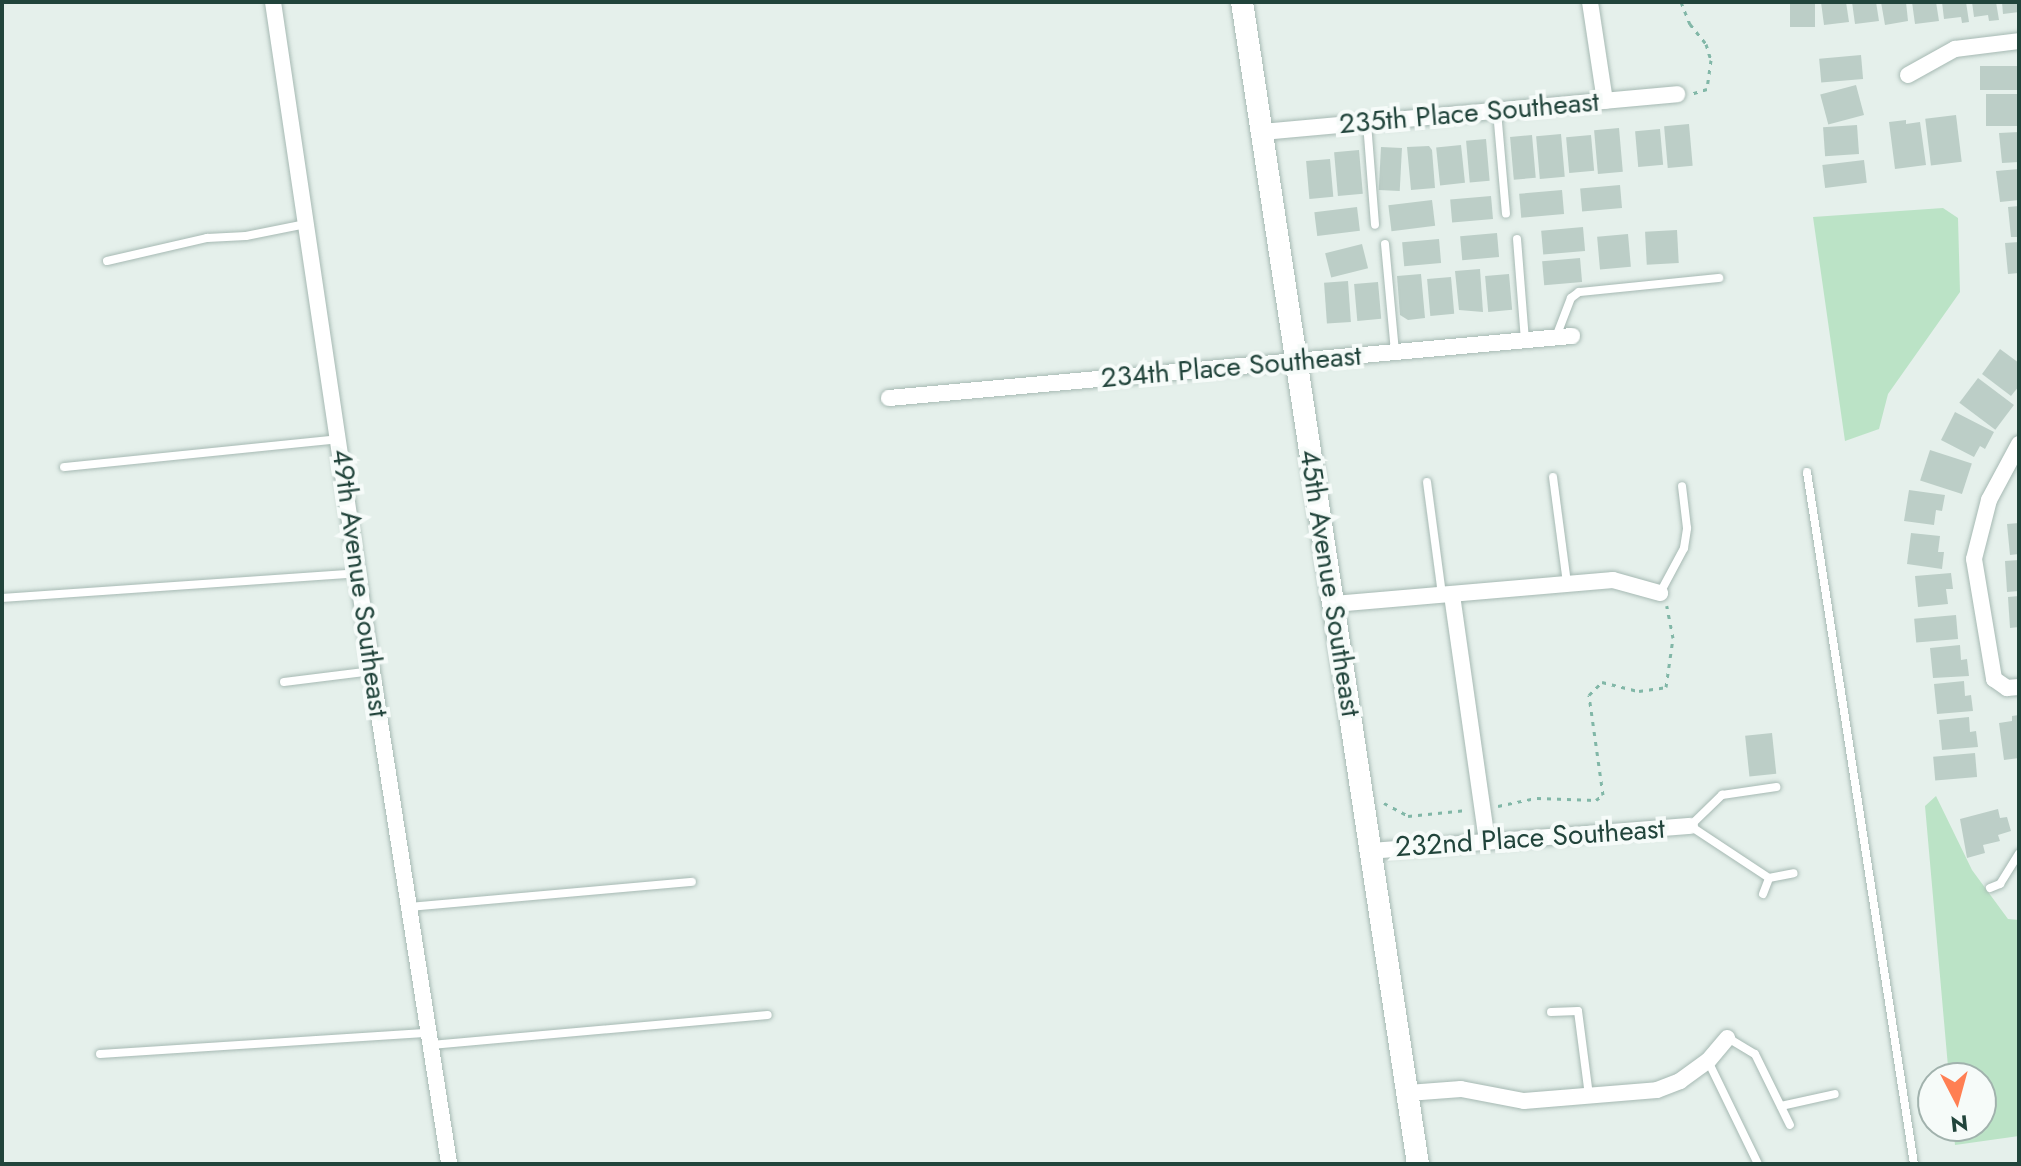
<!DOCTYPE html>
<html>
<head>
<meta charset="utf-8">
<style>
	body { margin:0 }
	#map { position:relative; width:2021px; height:1166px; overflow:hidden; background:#e5f0eb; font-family:Jost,sans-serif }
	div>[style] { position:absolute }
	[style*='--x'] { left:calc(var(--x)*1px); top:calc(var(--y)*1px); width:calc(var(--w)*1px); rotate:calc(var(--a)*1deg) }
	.green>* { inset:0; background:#bbe3c6 }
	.building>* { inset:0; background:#bccec7; transform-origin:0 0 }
	.path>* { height:3px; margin-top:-1.5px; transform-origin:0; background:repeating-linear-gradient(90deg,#81b7a7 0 4px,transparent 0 10px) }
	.roads { filter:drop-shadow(0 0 2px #a6b9b3) drop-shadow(0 0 2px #a6b9b3) }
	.lane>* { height:8px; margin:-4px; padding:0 4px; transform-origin:4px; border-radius:4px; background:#fff }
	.street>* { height:16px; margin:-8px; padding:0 8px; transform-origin:8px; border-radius:8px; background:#fff }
	.secondary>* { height:22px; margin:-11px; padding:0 11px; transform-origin:11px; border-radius:11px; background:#fff }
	span { translate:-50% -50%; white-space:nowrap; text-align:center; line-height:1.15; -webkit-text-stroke:8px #f6fbf9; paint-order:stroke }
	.street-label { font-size:28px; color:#21443b }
	.frame { position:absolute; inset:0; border:4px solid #21443b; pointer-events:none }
	.north { position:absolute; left:1917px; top:1062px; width:80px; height:80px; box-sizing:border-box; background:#f6fbf9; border:2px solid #a1b2ad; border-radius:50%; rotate:174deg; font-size:22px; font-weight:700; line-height:32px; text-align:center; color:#21443b }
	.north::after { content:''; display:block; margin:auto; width:28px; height:36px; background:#ff7f53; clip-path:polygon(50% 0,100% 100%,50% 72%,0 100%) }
</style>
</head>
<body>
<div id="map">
	<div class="green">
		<div style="clip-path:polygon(1943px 208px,1958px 218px,1960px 292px,1888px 394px,1879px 429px,1845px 441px,1813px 217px)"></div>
		<div style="clip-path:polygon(1936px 796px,1972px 870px,2008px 919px,2019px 920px,2019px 1136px,1955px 1145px,1953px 1126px,1981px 1126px,1981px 1078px,1949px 1078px,1925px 806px)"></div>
	</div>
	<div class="building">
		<div style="left:1790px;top:2px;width:25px;height:25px"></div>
		<div style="clip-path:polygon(1821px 2px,1846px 2px,1849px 22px,1824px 25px)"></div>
		<div style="clip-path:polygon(1852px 2px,1876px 2px,1879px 21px,1855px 24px)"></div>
		<div style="clip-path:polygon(1881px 2px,1906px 2px,1908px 21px,1885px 25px)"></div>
		<div style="clip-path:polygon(1912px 2px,1936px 2px,1939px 21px,1915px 24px)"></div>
		<div style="clip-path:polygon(1942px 2px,1966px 2px,1969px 22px,1962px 23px,1961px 17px,1944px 19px)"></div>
		<div style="clip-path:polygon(1972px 2px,1996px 2px,1999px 20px,1989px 21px,1988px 15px,1974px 17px)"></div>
		<div style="clip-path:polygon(2002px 2px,2019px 2px,2019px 12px,2003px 14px)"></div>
		<div style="left:1861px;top:55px;width:24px;height:42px;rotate:85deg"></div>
		<div style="left:2019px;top:66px;width:24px;height:39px;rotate:90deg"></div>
		<div style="left:1856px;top:85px;width:31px;height:37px;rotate:75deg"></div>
		<div style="left:2019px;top:94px;width:32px;height:33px;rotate:90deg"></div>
		<div style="left:1956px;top:115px;width:47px;height:31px;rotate:83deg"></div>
		<div style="clip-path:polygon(1906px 120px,1906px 124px,1920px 122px,1926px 165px,1895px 169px,1889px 122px)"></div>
		<div style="left:1689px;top:124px;width:42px;height:25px;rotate:85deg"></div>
		<div style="left:1857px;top:125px;width:29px;height:34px;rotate:86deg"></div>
		<div style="left:1619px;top:128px;width:44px;height:25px;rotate:85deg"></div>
		<div style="left:1660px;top:129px;width:36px;height:25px;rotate:85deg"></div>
		<div style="clip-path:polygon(2019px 132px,2019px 162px,2002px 163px,1999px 133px)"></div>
		<div style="left:1561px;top:134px;width:43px;height:25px;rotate:85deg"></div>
		<div style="left:1532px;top:135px;width:43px;height:22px;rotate:85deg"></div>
		<div style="left:1591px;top:135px;width:36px;height:25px;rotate:85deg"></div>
		<div style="left:1486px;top:139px;width:42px;height:20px;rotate:85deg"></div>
		<div style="left:1461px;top:145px;width:38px;height:25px;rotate:84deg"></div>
		<div style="clip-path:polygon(1429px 146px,1432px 150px,1435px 188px,1411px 190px,1407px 147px)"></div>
		<div style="left:1381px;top:147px;width:21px;height:43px;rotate:3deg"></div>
		<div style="left:1359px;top:150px;width:44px;height:25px;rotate:85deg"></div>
		<div style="left:1330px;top:159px;width:38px;height:24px;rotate:85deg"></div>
		<div style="left:1864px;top:160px;width:23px;height:42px;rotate:83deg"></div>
		<div style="clip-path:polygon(2019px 169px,2019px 200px,2000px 202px,1996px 171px)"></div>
		<div style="left:1620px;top:185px;width:23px;height:40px;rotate:85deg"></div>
		<div style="left:1562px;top:190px;width:24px;height:43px;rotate:85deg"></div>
		<div style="left:1491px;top:196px;width:23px;height:41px;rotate:85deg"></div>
		<div style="left:1432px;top:200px;width:26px;height:44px;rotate:83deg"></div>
		<div style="clip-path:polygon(2019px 206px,2019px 237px,2011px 237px,2008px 207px)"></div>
		<div style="left:1357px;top:207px;width:24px;height:43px;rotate:83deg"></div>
		<div style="left:1583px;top:227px;width:24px;height:42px;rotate:85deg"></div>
		<div style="left:1677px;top:230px;width:33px;height:32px;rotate:87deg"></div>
		<div style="left:1497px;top:233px;width:24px;height:37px;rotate:85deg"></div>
		<div style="left:1628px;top:234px;width:33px;height:31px;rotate:85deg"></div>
		<div style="left:1439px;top:239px;width:24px;height:37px;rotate:85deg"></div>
		<div style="clip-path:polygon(2019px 242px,2019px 273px,2008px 274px,2005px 243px)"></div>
		<div style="left:1362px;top:244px;width:25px;height:38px;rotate:76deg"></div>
		<div style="left:1580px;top:258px;width:24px;height:38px;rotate:85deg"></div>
		<div style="clip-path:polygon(1480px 269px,1483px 312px,1459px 310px,1455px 271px)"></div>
		<div style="clip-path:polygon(1421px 274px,1425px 318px,1408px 320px,1400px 315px,1397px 276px)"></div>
		<div style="left:1509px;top:274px;width:36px;height:24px;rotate:85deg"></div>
		<div style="left:1451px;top:277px;width:37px;height:24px;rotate:85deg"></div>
		<div style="left:1348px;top:281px;width:41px;height:24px;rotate:86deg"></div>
		<div style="left:1378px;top:282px;width:37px;height:24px;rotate:85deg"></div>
		<div style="clip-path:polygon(2000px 349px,2019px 363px,2019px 386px,2011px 396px,1982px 374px)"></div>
		<div style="left:1978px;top:378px;width:45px;height:31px;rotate:37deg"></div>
		<div style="clip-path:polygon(1955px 412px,1994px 432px,1985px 449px,1980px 446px,1974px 457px,1941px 440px)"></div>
		<div style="left:1930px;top:450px;width:44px;height:32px;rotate:18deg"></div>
		<div style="clip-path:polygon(1909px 490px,1945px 495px,1942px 511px,1936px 510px,1934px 525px,1904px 521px)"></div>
		<div style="clip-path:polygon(2019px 523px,2019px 554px,2010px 555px,2007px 524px)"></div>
		<div style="clip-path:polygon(1911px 533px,1940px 536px,1938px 552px,1944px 552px,1942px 569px,1907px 564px)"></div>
		<div style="clip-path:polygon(2019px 560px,2019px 591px,2007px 592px,2005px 561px)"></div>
		<div style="clip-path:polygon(1951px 573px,1953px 589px,1946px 589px,1948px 604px,1918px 607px,1915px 576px)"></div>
		<div style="clip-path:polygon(2019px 596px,2019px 627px,2010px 628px,2008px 597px)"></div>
		<div style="left:1956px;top:615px;width:24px;height:42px;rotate:85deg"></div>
		<div style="clip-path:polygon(1960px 645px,1961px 660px,1967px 659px,1969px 676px,1933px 678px,1930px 648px)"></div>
		<div style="clip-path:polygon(1964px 681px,1965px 696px,1971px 695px,1973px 711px,1937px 714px,1934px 684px)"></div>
		<div style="clip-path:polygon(2019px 715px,2019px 758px,2004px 760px,1999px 723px,2012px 721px,2012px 716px)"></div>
		<div style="clip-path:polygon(1969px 717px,1970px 732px,1976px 731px,1978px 747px,1942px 750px,1939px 720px)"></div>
		<div style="left:1772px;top:733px;width:41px;height:27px;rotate:84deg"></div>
		<div style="left:1975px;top:753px;width:24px;height:42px;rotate:85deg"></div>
		<div style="clip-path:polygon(1998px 809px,2000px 818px,2007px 817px,2011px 831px,1998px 835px,2000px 841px,1983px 845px,1985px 853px,1967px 858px,1960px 819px)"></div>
	</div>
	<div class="path">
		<div style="--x:1681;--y:2;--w:24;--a:68"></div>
		<div style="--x:1690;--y:24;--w:26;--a:51"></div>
		<div style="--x:1706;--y:44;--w:17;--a:73"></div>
		<div style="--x:1711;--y:60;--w:29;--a:98"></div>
		<div style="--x:1707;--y:89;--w:17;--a:163"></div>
		<div style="--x:1384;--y:803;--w:27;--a:28"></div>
		<div style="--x:1408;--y:816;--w:59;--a:-5.8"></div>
		<div style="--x:1498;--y:806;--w:40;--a:-12"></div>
		<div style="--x:1537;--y:798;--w:59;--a:1.9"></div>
		<div style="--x:1596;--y:800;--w:9;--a:-36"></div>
		<div style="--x:1603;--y:795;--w:101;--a:-98"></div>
		<div style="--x:1589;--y:695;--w:18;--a:-45"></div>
		<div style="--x:1602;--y:682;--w:38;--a:14"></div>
		<div style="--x:1639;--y:691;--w:27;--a:-8"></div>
		<div style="--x:1666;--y:687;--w:49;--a:-81.9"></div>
		<div style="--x:1673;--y:638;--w:33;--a:-101"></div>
	</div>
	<div class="roads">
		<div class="lane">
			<div style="--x:1497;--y:111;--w:103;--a:85"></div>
			<div style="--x:1367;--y:123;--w:102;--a:85.5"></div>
			<div style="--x:1517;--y:239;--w:101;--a:85.5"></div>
			<div style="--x:1385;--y:244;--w:108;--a:84.7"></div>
			<div style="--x:107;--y:261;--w:103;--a:-13"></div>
			<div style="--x:207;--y:238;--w:39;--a:-3"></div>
			<div style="--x:246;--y:236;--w:61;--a:-11.3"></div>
			<div style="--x:1556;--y:337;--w:42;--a:-69"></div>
			<div style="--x:1571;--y:298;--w:10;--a:-37"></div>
			<div style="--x:1579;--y:292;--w:141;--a:-5.7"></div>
			<div style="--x:64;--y:467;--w:276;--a:-5.8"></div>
			<div style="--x:1807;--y:472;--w:700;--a:81.21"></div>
			<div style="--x:1553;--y:477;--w:108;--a:82.5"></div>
			<div style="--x:1427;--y:482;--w:114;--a:82.4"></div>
			<div style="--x:1660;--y:593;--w:51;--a:-61.9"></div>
			<div style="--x:1684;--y:548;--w:20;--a:-81"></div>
			<div style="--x:1687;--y:528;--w:42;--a:-96.8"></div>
			<div style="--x:2;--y:598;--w:356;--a:-4"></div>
			<div style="--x:284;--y:682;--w:89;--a:-7.1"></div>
			<div style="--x:1769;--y:878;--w:95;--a:-146.6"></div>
			<div style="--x:1690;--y:826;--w:45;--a:-44.1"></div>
			<div style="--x:1722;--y:795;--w:55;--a:-8.4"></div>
			<div style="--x:1990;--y:888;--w:11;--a:-22"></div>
			<div style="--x:2000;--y:884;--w:36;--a:-58"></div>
			<div style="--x:1763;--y:894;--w:17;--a:-69"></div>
			<div style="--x:1769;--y:878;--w:25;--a:-11"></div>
			<div style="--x:410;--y:907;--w:283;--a:-5.1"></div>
			<div style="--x:1551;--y:1012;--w:27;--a:-2"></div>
			<div style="--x:1578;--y:1011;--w:86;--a:82.6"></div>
			<div style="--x:1728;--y:1038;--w:31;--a:31"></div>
			<div style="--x:1755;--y:1054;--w:79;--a:63.8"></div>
			<div style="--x:431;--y:1045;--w:338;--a:-5.1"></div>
			<div style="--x:100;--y:1054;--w:329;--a:-3.7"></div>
			<div style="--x:1708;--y:1061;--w:114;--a:64.1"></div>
			<div style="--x:1781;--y:1106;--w:55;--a:-12.5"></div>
		</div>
		<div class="street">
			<div style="--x:273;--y:2;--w:676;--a:81.58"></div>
			<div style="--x:372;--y:671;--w:499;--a:81.1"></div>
			<div style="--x:1590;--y:2;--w:100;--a:81.4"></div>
			<div style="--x:1908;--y:75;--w:54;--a:-29"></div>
			<div style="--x:1955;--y:49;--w:64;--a:-7.1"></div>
			<div style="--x:1262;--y:132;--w:417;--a:-5.2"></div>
			<div style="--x:889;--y:398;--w:686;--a:-5.19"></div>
			<div style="--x:2019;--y:444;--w:64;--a:118.2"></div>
			<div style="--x:1989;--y:500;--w:61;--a:104.3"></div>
			<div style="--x:1974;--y:559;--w:122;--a:80.5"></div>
			<div style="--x:1994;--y:679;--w:16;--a:35"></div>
			<div style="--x:2007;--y:688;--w:12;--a:-5"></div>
			<div style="--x:1452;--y:595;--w:249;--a:81.9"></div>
			<div style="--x:1334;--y:604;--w:280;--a:-4.9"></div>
			<div style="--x:1613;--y:580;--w:49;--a:15.5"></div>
			<div style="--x:1370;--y:851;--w:321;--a:-4.5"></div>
			<div style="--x:1408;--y:1093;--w:53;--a:-4.3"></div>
			<div style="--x:1461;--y:1089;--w:64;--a:10.8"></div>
			<div style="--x:1524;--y:1101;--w:133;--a:-4.7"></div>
			<div style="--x:1657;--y:1090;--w:25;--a:-21"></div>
			<div style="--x:1680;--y:1081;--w:34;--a:-36"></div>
			<div style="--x:1708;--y:1061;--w:30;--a:-50"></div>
		</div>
		<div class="secondary">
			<div style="--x:1242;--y:2;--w:1175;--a:81.39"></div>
		</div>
	</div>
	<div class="street-label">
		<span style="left:1469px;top:113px;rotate:-5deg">235th Place Southeast</span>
		<span style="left:1231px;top:367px;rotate:-5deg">234th Place Southeast</span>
		<span style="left:360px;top:583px;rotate:82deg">49th Avenue Southeast</span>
		<span style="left:1330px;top:583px;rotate:81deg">45th Avenue Southeast</span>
		<span style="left:1530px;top:838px;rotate:-4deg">232nd Place Southeast</span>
	</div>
	<div class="frame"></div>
	<div class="north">N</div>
</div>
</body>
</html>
